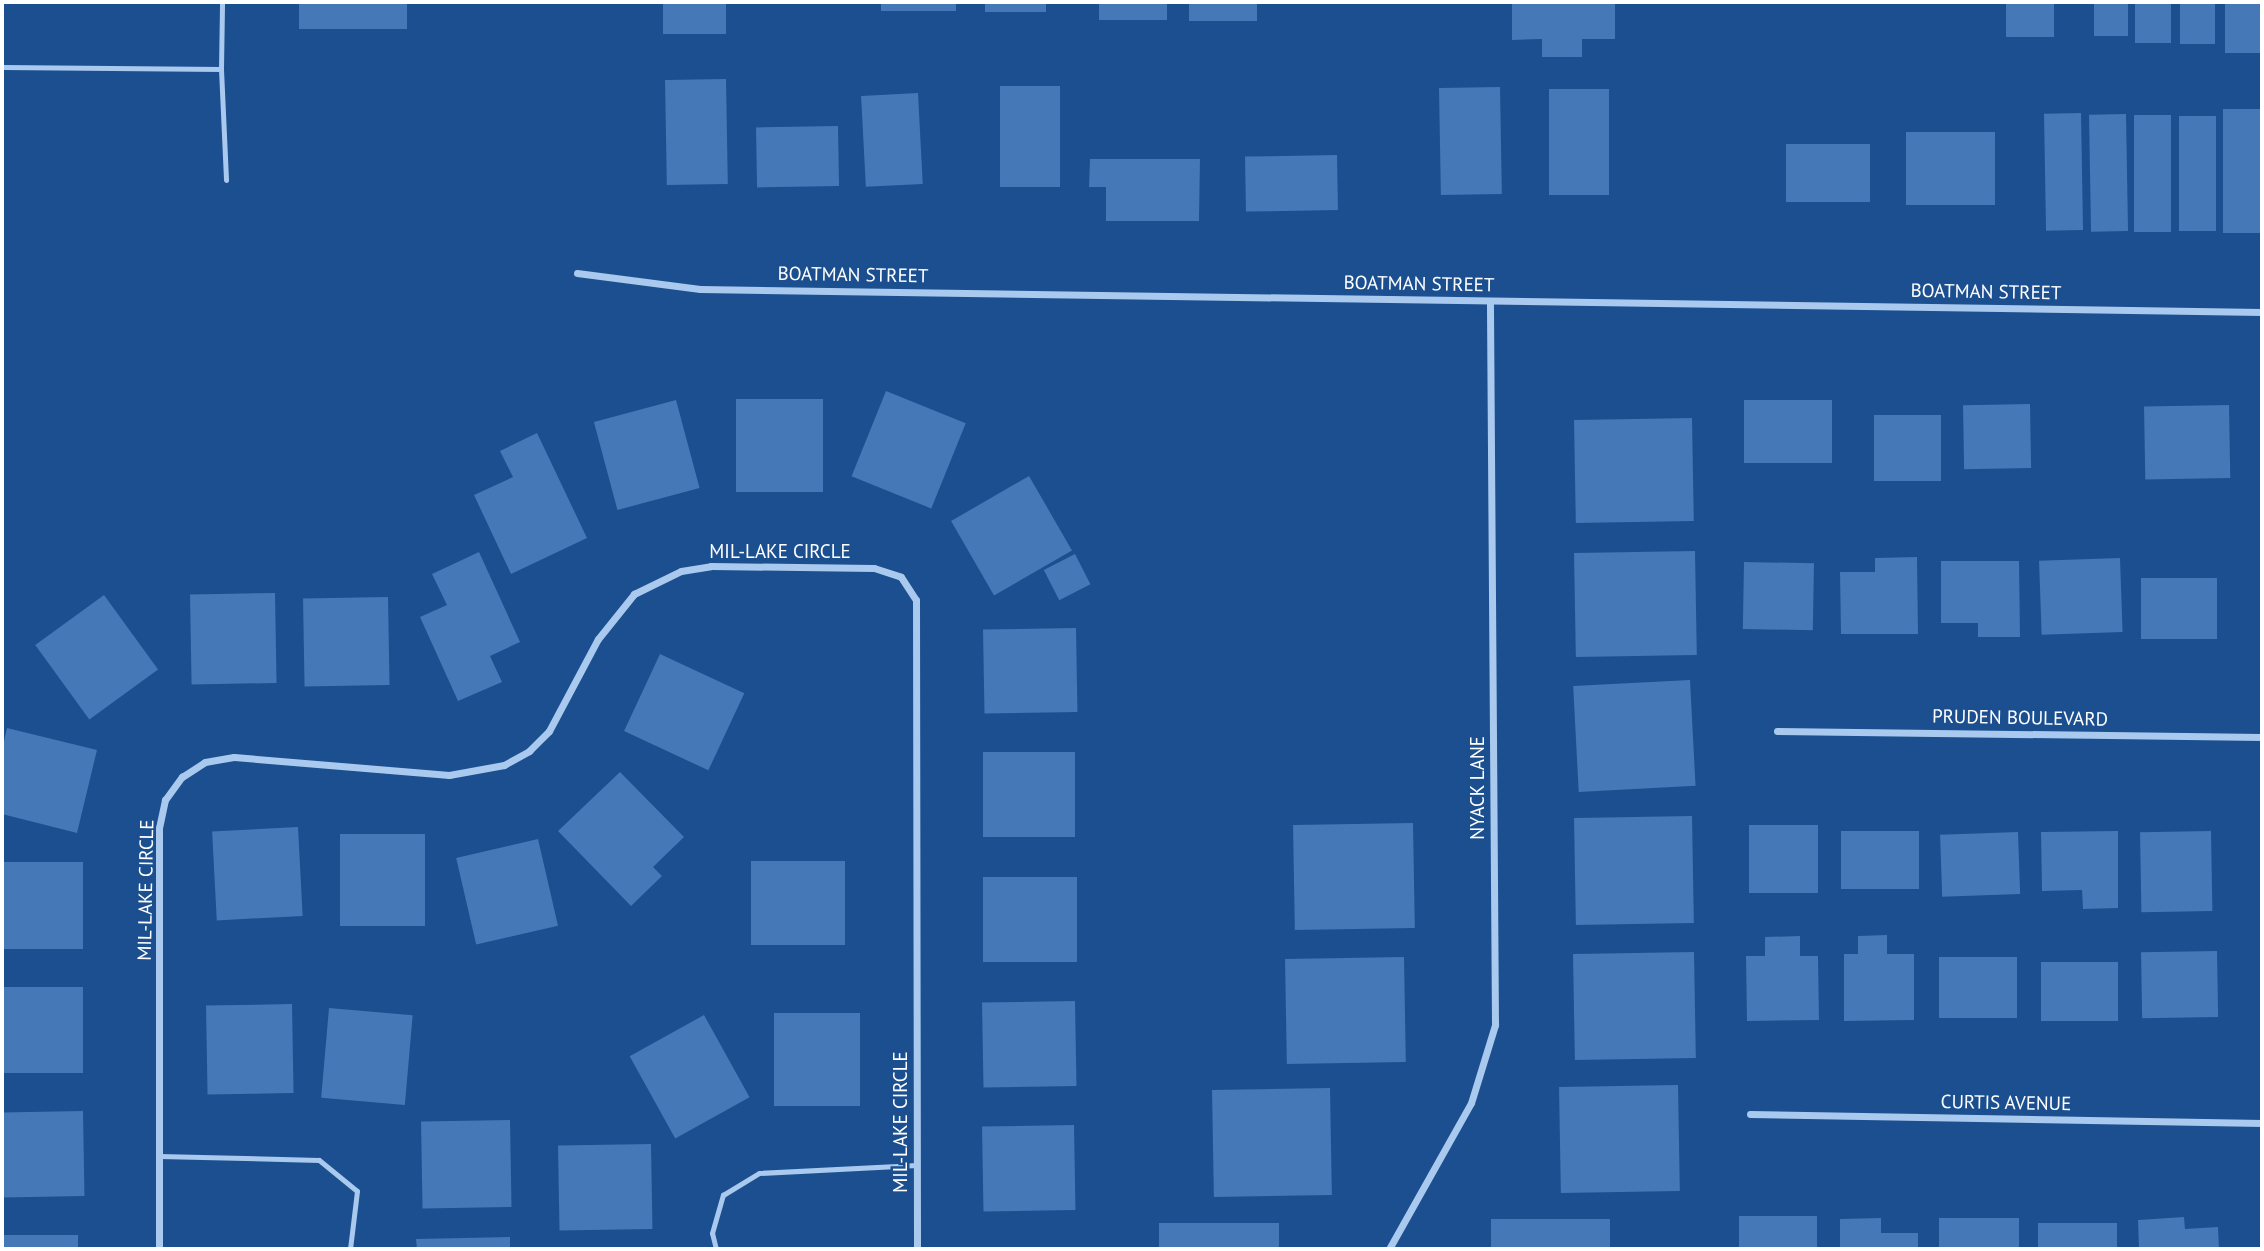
<!DOCTYPE html>
<html>
<head>
<meta charset="utf-8">
<style>
	body { margin:0 }
	#map { position:relative; width:2264px; height:1251px; overflow:hidden; background:#1b4f8f; font-family:"PT Sans",sans-serif }
	div>[style] { position:absolute }
	[style*='--x'] { left:calc(var(--x)*1px); top:calc(var(--y)*1px); width:calc(var(--w)*1px); rotate:calc(var(--a)*1deg) }
	.building>* { inset:0; background:#4478b7; transform-origin:0 0 }
	.lane>* { height:5px; margin:-2.5px; padding:0 2.5px; transform-origin:2.5px; border-radius:2.5px; background:#a9c9ee }
	.street>* { height:7px; margin:-3.5px; padding:0 3.5px; transform-origin:3.5px; border-radius:3.5px; background:#a9c9ee }
	span { translate:-50% -50%; white-space:nowrap; text-align:center; line-height:1.15; -webkit-text-stroke:5px #1b4f8f; paint-order:stroke }
	.street-label { font-size:19px; color:#fff }
	.frame { position:absolute; inset:0; border:4px solid #fff; pointer-events:none }
</style>
</head>
<body>
<div id="map">
	<div class="building">
		<div style="left:299px;top:2px;width:108px;height:27px"></div>
		<div style="left:663px;top:2px;width:63px;height:32px"></div>
		<div style="left:881px;top:2px;width:75px;height:9px"></div>
		<div style="left:985px;top:2px;width:61px;height:10px"></div>
		<div style="left:1099px;top:2px;width:68px;height:18px"></div>
		<div style="left:1189px;top:2px;width:68px;height:19px"></div>
		<div style="clip-path:polygon(1512px 2px,1615px 2px,1615px 39px,1582px 39px,1582px 57px,1542px 57px,1542px 39px,1512px 40px)"></div>
		<div style="left:2006px;top:2px;width:48px;height:35px"></div>
		<div style="left:2094px;top:2px;width:34px;height:34px"></div>
		<div style="left:2135px;top:2px;width:36px;height:41px"></div>
		<div style="left:2180px;top:2px;width:35px;height:42px"></div>
		<div style="left:2225px;top:2px;width:37px;height:51px"></div>
		<div style="left:726px;top:79px;width:105px;height:61px;rotate:89deg"></div>
		<div style="left:1000px;top:86px;width:60px;height:101px"></div>
		<div style="left:1500px;top:87px;width:107px;height:61px;rotate:89deg"></div>
		<div style="left:1549px;top:89px;width:60px;height:106px"></div>
		<div style="left:918px;top:93px;width:91px;height:57px;rotate:87deg"></div>
		<div style="left:2223px;top:109px;width:38px;height:124px"></div>
		<div style="left:2081px;top:113px;width:117px;height:37px;rotate:89deg"></div>
		<div style="left:2126px;top:114px;width:117px;height:37px;rotate:89deg"></div>
		<div style="left:2134px;top:115px;width:37px;height:117px"></div>
		<div style="left:2179px;top:116px;width:37px;height:115px"></div>
		<div style="left:838px;top:126px;width:60px;height:82px;rotate:89deg"></div>
		<div style="left:1906px;top:132px;width:89px;height:73px"></div>
		<div style="left:1786px;top:144px;width:84px;height:58px"></div>
		<div style="left:1337px;top:155px;width:55px;height:92px;rotate:89deg"></div>
		<div style="clip-path:polygon(1090px 159px,1200px 159px,1199px 221px,1106px 221px,1106px 187px,1089px 187px)"></div>
		<div style="left:886px;top:391px;width:86px;height:92px;rotate:22deg"></div>
		<div style="left:823px;top:399px;width:93px;height:87px;rotate:90deg"></div>
		<div style="left:676px;top:400px;width:91px;height:85px;rotate:75deg"></div>
		<div style="left:1832px;top:400px;width:63px;height:88px;rotate:90deg"></div>
		<div style="left:2030px;top:404px;width:64px;height:67px;rotate:89deg"></div>
		<div style="left:2229px;top:405px;width:73px;height:85px;rotate:89deg"></div>
		<div style="left:1874px;top:415px;width:67px;height:66px"></div>
		<div style="left:1692px;top:418px;width:103px;height:118px;rotate:89deg"></div>
		<div style="clip-path:polygon(537px 433px,587px 538px,511px 574px,474px 495px,513px 477px,500px 451px)"></div>
		<div style="left:1029px;top:476px;width:86px;height:90px;rotate:60deg"></div>
		<div style="left:1695px;top:551px;width:104px;height:121px;rotate:89deg"></div>
		<div style="clip-path:polygon(479px 552px,520px 642px,490px 656px,502px 682px,458px 701px,420px 617px,447px 605px,432px 574px)"></div>
		<div style="left:1075px;top:554px;width:34px;height:35px;rotate:63deg"></div>
		<div style="clip-path:polygon(1917px 557px,1918px 634px,1841px 634px,1840px 572px,1875px 572px,1875px 558px)"></div>
		<div style="left:2120px;top:558px;width:74px;height:81px;rotate:88deg"></div>
		<div style="clip-path:polygon(1941px 561px,2019px 561px,2020px 637px,1978px 637px,1978px 623px,1941px 623px)"></div>
		<div style="left:1744px;top:562px;width:70px;height:67px;rotate:1deg"></div>
		<div style="left:2141px;top:578px;width:76px;height:61px"></div>
		<div style="left:275px;top:593px;width:90px;height:85px;rotate:89deg"></div>
		<div style="left:104px;top:595px;width:92px;height:85px;rotate:54deg"></div>
		<div style="left:388px;top:597px;width:88px;height:85px;rotate:89deg"></div>
		<div style="left:1076px;top:628px;width:84px;height:93px;rotate:89deg"></div>
		<div style="left:660px;top:654px;width:93px;height:85px;rotate:25deg"></div>
		<div style="left:1690px;top:680px;width:106px;height:117px;rotate:87deg"></div>
		<div style="clip-path:polygon(7px 728px,97px 750px,77px 833px,2px 814px,2px 750px)"></div>
		<div style="left:1075px;top:752px;width:85px;height:92px;rotate:90deg"></div>
		<div style="clip-path:polygon(620px 772px,684px 837px,653px 867px,662px 876px,631px 906px,558px 831px)"></div>
		<div style="left:1692px;top:816px;width:107px;height:118px;rotate:89deg"></div>
		<div style="left:1413px;top:823px;width:105px;height:120px;rotate:89deg"></div>
		<div style="left:1818px;top:825px;width:68px;height:69px;rotate:90deg"></div>
		<div style="left:298px;top:827px;width:89px;height:86px;rotate:87deg"></div>
		<div style="left:1841px;top:831px;width:78px;height:58px"></div>
		<div style="clip-path:polygon(2118px 831px,2118px 908px,2083px 909px,2082px 890px,2042px 891px,2041px 832px)"></div>
		<div style="left:2211px;top:831px;width:80px;height:71px;rotate:89deg"></div>
		<div style="left:2018px;top:832px;width:62px;height:78px;rotate:88deg"></div>
		<div style="left:340px;top:834px;width:85px;height:92px"></div>
		<div style="left:538px;top:839px;width:89px;height:84px;rotate:77deg"></div>
		<div style="left:751px;top:861px;width:94px;height:84px"></div>
		<div style="left:2px;top:862px;width:81px;height:87px"></div>
		<div style="left:1077px;top:877px;width:85px;height:94px;rotate:90deg"></div>
		<div style="clip-path:polygon(1887px 935px,1887px 954px,1914px 954px,1914px 1020px,1844px 1021px,1844px 954px,1858px 954px,1858px 936px)"></div>
		<div style="clip-path:polygon(1800px 936px,1800px 956px,1818px 956px,1819px 1020px,1747px 1021px,1746px 956px,1765px 956px,1765px 937px)"></div>
		<div style="left:2217px;top:951px;width:66px;height:76px;rotate:89deg"></div>
		<div style="left:1694px;top:952px;width:106px;height:121px;rotate:89deg"></div>
		<div style="left:1404px;top:957px;width:105px;height:119px;rotate:89deg"></div>
		<div style="left:1939px;top:957px;width:78px;height:61px"></div>
		<div style="left:2041px;top:962px;width:77px;height:59px"></div>
		<div style="left:83px;top:987px;width:86px;height:81px;rotate:90deg"></div>
		<div style="left:1075px;top:1001px;width:85px;height:93px;rotate:89deg"></div>
		<div style="left:292px;top:1004px;width:89px;height:86px;rotate:89deg"></div>
		<div style="left:329px;top:1008px;width:84px;height:90px;rotate:5deg"></div>
		<div style="left:774px;top:1013px;width:86px;height:93px"></div>
		<div style="left:704px;top:1015px;width:94px;height:85px;rotate:61deg"></div>
		<div style="left:1678px;top:1085px;width:106px;height:119px;rotate:89deg"></div>
		<div style="left:1330px;top:1088px;width:107px;height:118px;rotate:89deg"></div>
		<div style="left:83px;top:1111px;width:85px;height:81px;rotate:89deg"></div>
		<div style="left:510px;top:1120px;width:87px;height:89px;rotate:89deg"></div>
		<div style="left:1074px;top:1125px;width:85px;height:92px;rotate:89deg"></div>
		<div style="left:651px;top:1144px;width:85px;height:93px;rotate:89deg"></div>
		<div style="left:1739px;top:1216px;width:78px;height:33px"></div>
		<div style="clip-path:polygon(2184px 1217px,2185px 1229px,2218px 1227px,2219px 1249px,2139px 1249px,2138px 1220px)"></div>
		<div style="clip-path:polygon(1881px 1218px,1881px 1233px,1918px 1233px,1918px 1249px,1840px 1249px,1840px 1219px)"></div>
		<div style="left:1939px;top:1218px;width:80px;height:31px"></div>
		<div style="left:1491px;top:1219px;width:119px;height:30px"></div>
		<div style="left:1279px;top:1223px;width:26px;height:120px;rotate:90deg"></div>
		<div style="left:2038px;top:1223px;width:79px;height:26px"></div>
		<div style="left:78px;top:1235px;width:14px;height:76px;rotate:90deg"></div>
		<div style="clip-path:polygon(510px 1237px,510px 1249px,417px 1249px,416px 1239px)"></div>
	</div>
	<div class="lane">
		<div style="--x:2;--y:67;--w:219;--a:0.5"></div>
		<div style="--x:221;--y:69;--w:67;--a:-89.1"></div>
		<div style="--x:221;--y:69;--w:111;--a:87.4"></div>
		<div style="--x:159;--y:1156;--w:160;--a:1.4"></div>
		<div style="--x:319;--y:1160;--w:49;--a:39.2"></div>
		<div style="--x:357;--y:1191;--w:58;--a:96.9"></div>
		<div style="--x:716;--y:1249;--w:16;--a:-104"></div>
		<div style="--x:712;--y:1233;--w:40;--a:-74"></div>
		<div style="--x:723;--y:1195;--w:42;--a:-31.4"></div>
		<div style="--x:759;--y:1173;--w:158;--a:-2.9"></div>
	</div>
	<div class="street">
		<div style="--x:577;--y:273;--w:124;--a:7.4"></div>
		<div style="--x:700;--y:289;--w:1562;--a:0.84"></div>
		<div style="--x:1777;--y:731;--w:485;--a:0.7"></div>
		<div style="--x:1750;--y:1114;--w:512;--a:1.01"></div>
		<div style="--x:159;--y:1249;--w:421;--a:-90"></div>
		<div style="--x:159;--y:828;--w:29;--a:-78"></div>
		<div style="--x:165;--y:800;--w:29;--a:-54"></div>
		<div style="--x:182;--y:777;--w:27;--a:-33"></div>
		<div style="--x:205;--y:762;--w:29;--a:-10"></div>
		<div style="--x:234;--y:757;--w:216;--a:4.8"></div>
		<div style="--x:449;--y:775;--w:56;--a:-10.3"></div>
		<div style="--x:504;--y:765;--w:29;--a:-29"></div>
		<div style="--x:529;--y:751;--w:28;--a:-45"></div>
		<div style="--x:549;--y:731;--w:104;--a:-62"></div>
		<div style="--x:598;--y:639;--w:58;--a:-51.3"></div>
		<div style="--x:634;--y:594;--w:52;--a:-26.1"></div>
		<div style="--x:681;--y:571;--w:30;--a:-9"></div>
		<div style="--x:711;--y:566;--w:163;--a:0.7"></div>
		<div style="--x:874;--y:568;--w:28;--a:18"></div>
		<div style="--x:901;--y:577;--w:27;--a:57"></div>
		<div style="--x:916;--y:600;--w:649;--a:89.91"></div>
		<div style="--x:1389;--y:1249;--w:167;--a:-60.7"></div>
		<div style="--x:1471;--y:1103;--w:82;--a:-72.9"></div>
		<div style="--x:1495;--y:1025;--w:724;--a:-90.4"></div>
	</div>
	<div class="street-label">
		<span style="left:853px;top:275px;rotate:1deg">BOATMAN STREET</span>
		<span style="left:1419px;top:284px;rotate:1deg">BOATMAN STREET</span>
		<span style="left:1986px;top:292px;rotate:1deg">BOATMAN STREET</span>
		<span style="left:780px;top:552px">MIL-LAKE CIRCLE</span>
		<span style="left:2020px;top:718px;rotate:1deg">PRUDEN BOULEVARD</span>
		<span style="left:1478px;top:788px;rotate:-90deg">NYACK LANE</span>
		<span style="left:146px;top:890px;rotate:-89deg">MIL-LAKE CIRCLE</span>
		<span style="left:2006px;top:1103px;rotate:1deg">CURTIS AVENUE</span>
		<span style="left:901px;top:1122px;rotate:-90deg">MIL-LAKE CIRCLE</span>
	</div>
	<div class="frame"></div>
</div>
</body>
</html>
